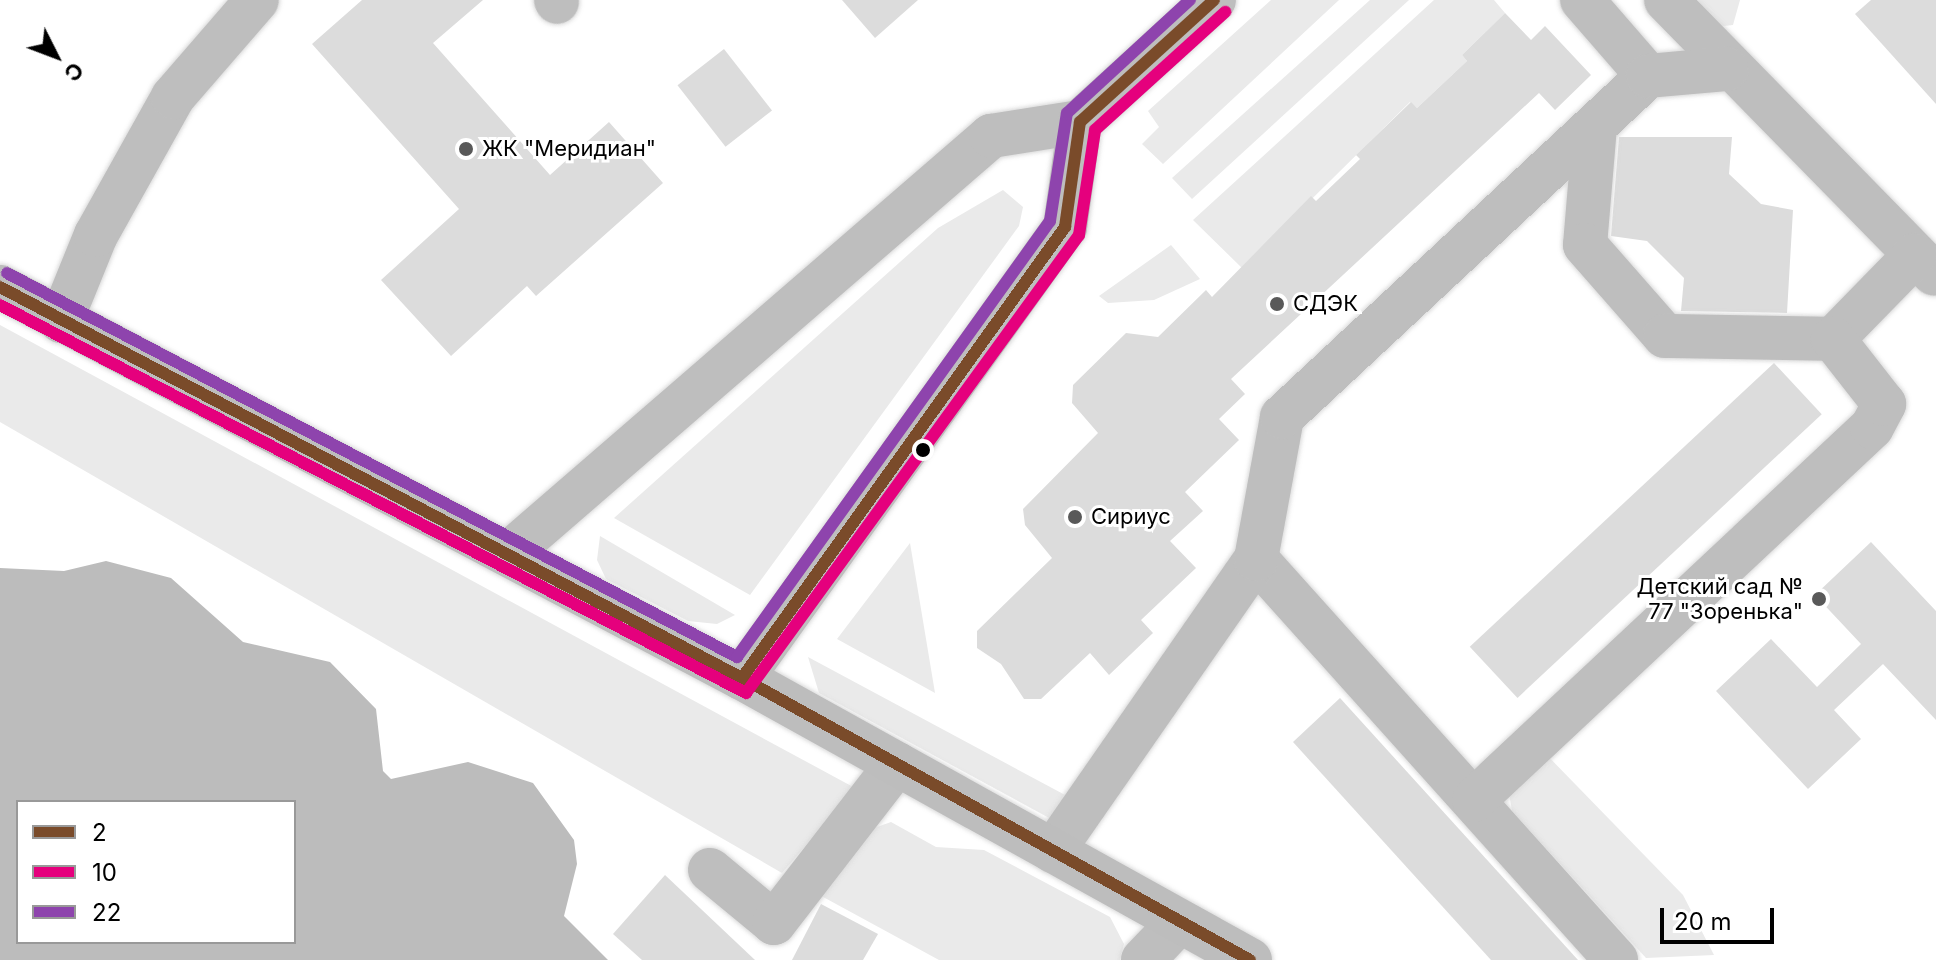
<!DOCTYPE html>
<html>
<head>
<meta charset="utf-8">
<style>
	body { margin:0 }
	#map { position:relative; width:1936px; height:960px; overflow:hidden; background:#fff; font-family:Inter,sans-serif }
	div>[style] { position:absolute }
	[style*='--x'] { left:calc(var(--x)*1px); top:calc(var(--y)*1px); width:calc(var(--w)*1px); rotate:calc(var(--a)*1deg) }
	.green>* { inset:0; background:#eaeaea }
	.water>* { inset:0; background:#bcbcbc }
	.building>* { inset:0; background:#dcdcdc; transform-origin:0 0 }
	.roads { filter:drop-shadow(0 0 2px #dbdbdb) drop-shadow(0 0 2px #dbdbdb) }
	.minor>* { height:44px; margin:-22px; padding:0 22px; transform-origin:22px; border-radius:22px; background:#bebebe }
	.major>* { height:44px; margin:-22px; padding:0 22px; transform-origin:22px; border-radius:22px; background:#bdbdbd }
	.bus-1>* { height:12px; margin:-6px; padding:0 6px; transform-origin:6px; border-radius:6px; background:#7a4b2a }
	.bus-2>* { height:12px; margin:-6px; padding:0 6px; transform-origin:6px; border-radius:6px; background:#e5007d }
	.bus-3>* { height:12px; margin:-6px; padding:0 6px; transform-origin:6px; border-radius:6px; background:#8e44ad }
	.dots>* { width:22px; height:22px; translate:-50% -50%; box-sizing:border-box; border:4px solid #fff; border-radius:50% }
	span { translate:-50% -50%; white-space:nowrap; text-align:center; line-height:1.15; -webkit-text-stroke:6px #fff; paint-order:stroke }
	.poi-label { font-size:22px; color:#000 }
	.left { translate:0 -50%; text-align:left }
	.right { translate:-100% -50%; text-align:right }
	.legend { position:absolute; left:16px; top:800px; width:280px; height:144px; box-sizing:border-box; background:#fff; border:2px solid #999; margin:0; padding:10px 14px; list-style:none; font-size:24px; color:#000 }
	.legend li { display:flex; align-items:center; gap:16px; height:40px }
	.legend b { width:40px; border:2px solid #999 }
	.north { position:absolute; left:16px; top:16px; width:80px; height:80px; -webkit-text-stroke:6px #fff; paint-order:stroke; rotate:132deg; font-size:22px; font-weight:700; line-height:32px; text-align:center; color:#000 }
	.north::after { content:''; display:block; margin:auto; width:28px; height:36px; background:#000; clip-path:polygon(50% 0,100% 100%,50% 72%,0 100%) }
	.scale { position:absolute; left:1660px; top:908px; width:114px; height:36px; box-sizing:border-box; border:4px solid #000; border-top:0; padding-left:10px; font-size:24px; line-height:28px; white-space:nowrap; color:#000; -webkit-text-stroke:6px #fff; paint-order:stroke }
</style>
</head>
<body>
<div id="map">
	<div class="green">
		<div style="clip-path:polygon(1271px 0,1339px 0,1163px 164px,1142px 144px,1159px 127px,1148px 111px)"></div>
		<div style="clip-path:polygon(1370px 0,1409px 0,1192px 199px,1172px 178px)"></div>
		<div style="clip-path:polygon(1434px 0,1494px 0,1505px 13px,1462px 55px,1467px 61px,1417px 108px,1410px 102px,1242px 268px,1193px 220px)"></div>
		<div style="clip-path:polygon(1698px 0,1740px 0,1733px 25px,1715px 27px)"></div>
		<div style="clip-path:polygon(1003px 190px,1023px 207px,1019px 226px,750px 595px,614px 518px,938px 228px)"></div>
		<div style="clip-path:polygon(1171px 245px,1200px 279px,1154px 300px,1108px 303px,1099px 296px)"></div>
		<div style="clip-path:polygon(0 325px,855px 788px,782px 873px,0 422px)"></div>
		<div style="clip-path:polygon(600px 536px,735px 615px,717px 624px,688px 621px,606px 579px,597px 560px)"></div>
		<div style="clip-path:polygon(910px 543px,935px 693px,837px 639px)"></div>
		<div style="clip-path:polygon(808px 657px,1067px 796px,1051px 819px,819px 693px)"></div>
		<div style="clip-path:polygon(1541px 749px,1683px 895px,1714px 955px,1646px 958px,1512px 811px,1509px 793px)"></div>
		<div style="clip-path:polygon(891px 822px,936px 847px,984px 850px,1110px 917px,1124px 944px,1120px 960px,939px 960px,814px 892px,860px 833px)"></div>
	</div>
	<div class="water">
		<div style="clip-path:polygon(evenodd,106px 561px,171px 578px,243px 642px,330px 662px,376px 709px,383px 771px,391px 779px,468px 762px,533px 783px,574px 840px,577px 864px,564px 916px,608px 960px,0 960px,0 568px,64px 571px,106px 561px,18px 802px,294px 802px,294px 942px,18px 942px,18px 802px)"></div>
	</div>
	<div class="building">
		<div style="clip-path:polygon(362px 0,483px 0,433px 43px,550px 175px,609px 122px,663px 183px,536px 296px,527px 286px,451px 356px,381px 280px,459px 209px,312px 44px)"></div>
		<div style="clip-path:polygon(842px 0,918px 0,875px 38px)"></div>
		<div style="clip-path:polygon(1871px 0,1936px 0,1936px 104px,1855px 14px)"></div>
		<div style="clip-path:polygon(1505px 13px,1531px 40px,1545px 26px,1591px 75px,1555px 110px,1539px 93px,1231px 379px,1245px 394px,1219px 419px,1239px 440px,1185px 492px,1203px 511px,1170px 541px,1196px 568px,1141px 620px,1153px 633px,1109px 675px,1090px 653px,1041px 699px,1024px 699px,1001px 664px,977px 648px,977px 631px,1052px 558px,1025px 525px,1023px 509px,1098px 433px,1072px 403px,1073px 385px,1126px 333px,1158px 337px,1206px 290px,1212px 297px,1311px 196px,1316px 201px,1360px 159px,1356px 155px,1411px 102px,1417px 108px,1467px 61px,1462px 55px)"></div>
		<div style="left:724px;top:49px;width:78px;height:59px;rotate:52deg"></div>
		<div style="clip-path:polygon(1619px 137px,1732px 137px,1729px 174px,1761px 204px,1793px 210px,1787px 313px,1681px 311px,1684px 278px,1647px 241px,1611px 236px)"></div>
		<div style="left:1774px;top:363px;width:70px;height:416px;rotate:47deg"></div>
		<div style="clip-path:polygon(1871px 542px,1936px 611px,1936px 720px,1883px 664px,1834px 710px,1861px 739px,1808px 789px,1716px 691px,1771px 639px,1817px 687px,1861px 644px,1815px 595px)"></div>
		<div style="clip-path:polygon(1340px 698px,1578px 960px,1491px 960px,1293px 742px)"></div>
		<div style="clip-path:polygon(665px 875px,755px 960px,642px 960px,613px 934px)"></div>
		<div style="clip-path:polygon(821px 904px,878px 934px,863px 960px,792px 960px)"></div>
	</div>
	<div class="roads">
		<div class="minor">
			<div style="--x:556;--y:0;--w:2;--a:63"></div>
			<div style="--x:1582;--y:0;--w:101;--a:49"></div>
			<div style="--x:1666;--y:0;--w:383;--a:45.6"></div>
			<div style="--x:1595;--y:126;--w:119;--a:94.8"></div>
			<div style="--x:1585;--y:245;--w:121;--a:48.7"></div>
			<div style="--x:1665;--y:336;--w:168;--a:1"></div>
			<div style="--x:1833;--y:339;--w:117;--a:-45.7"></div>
			<div style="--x:61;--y:321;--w:93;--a:-67.9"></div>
			<div style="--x:96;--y:235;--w:158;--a:-60.8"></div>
			<div style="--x:173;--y:97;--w:128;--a:-49.1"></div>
			<div style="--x:508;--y:554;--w:639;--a:-40.87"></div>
			<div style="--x:991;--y:136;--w:90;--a:-8.9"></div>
			<div style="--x:1080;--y:122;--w:181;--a:-42.3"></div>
			<div style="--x:1256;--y:559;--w:539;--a:48.08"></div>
			<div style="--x:742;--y:678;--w:555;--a:-54.39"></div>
			<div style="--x:1065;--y:227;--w:106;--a:-81.9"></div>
			<div style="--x:1474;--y:800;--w:545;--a:-43.14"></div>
			<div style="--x:1872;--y:427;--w:26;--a:-62"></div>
			<div style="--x:1884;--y:404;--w:83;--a:-128.1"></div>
			<div style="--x:1053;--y:851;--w:356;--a:-55.2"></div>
			<div style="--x:1256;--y:559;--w:144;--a:-79.6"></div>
			<div style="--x:1282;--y:417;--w:500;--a:-42.97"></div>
			<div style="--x:1648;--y:76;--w:79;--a:-5.1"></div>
			<div style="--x:710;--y:870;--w:83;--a:39.6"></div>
			<div style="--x:774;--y:923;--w:201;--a:-52.3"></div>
			<div style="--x:1143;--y:960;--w:52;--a:-46.5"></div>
		</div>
		<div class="major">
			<div style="--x:0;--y:287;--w:839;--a:27.79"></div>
			<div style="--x:742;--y:678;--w:581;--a:29.04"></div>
		</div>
	</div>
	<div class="bus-1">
		<div style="--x:0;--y:287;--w:839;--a:27.79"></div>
		<div style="--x:742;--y:678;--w:581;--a:29.04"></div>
		<div style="--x:742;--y:678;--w:555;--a:-54.39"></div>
		<div style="--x:1065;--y:227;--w:106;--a:-81.9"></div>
		<div style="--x:1080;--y:122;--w:181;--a:-42.3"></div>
	</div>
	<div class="bus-2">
		<div style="--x:0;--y:305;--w:841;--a:27.48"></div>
		<div style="--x:746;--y:693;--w:566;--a:-53.98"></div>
		<div style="--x:1079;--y:235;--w:106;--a:-81.3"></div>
		<div style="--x:1095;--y:130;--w:176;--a:-42.2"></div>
	</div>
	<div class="bus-3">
		<div style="--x:7;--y:273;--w:825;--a:27.75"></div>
		<div style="--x:737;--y:657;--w:537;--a:-54.33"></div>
		<div style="--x:1050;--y:221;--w:109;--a:-81.1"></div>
		<div style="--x:1067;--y:113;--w:167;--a:-42.6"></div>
	</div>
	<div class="dots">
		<div style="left:466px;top:149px;background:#595959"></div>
		<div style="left:1277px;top:304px;background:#595959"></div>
		<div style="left:923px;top:450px;background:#000"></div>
		<div style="left:1075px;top:517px;background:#595959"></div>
		<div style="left:1819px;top:599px;background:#595959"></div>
	</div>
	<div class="poi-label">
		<span class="left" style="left:482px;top:149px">ЖК "Меридиан"</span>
		<span class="left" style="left:1293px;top:304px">СДЭК</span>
		<span class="left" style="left:1091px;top:517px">Сириус</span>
		<span class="right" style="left:1803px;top:599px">Детский сад №<br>77 "Зоренька"</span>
	</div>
	<ul class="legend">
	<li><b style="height:10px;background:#7a4b2a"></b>2</li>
	<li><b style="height:10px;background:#e5007d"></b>10</li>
	<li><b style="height:10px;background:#8e44ad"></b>22</li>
	</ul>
	<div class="north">С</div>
	<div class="scale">20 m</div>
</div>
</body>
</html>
